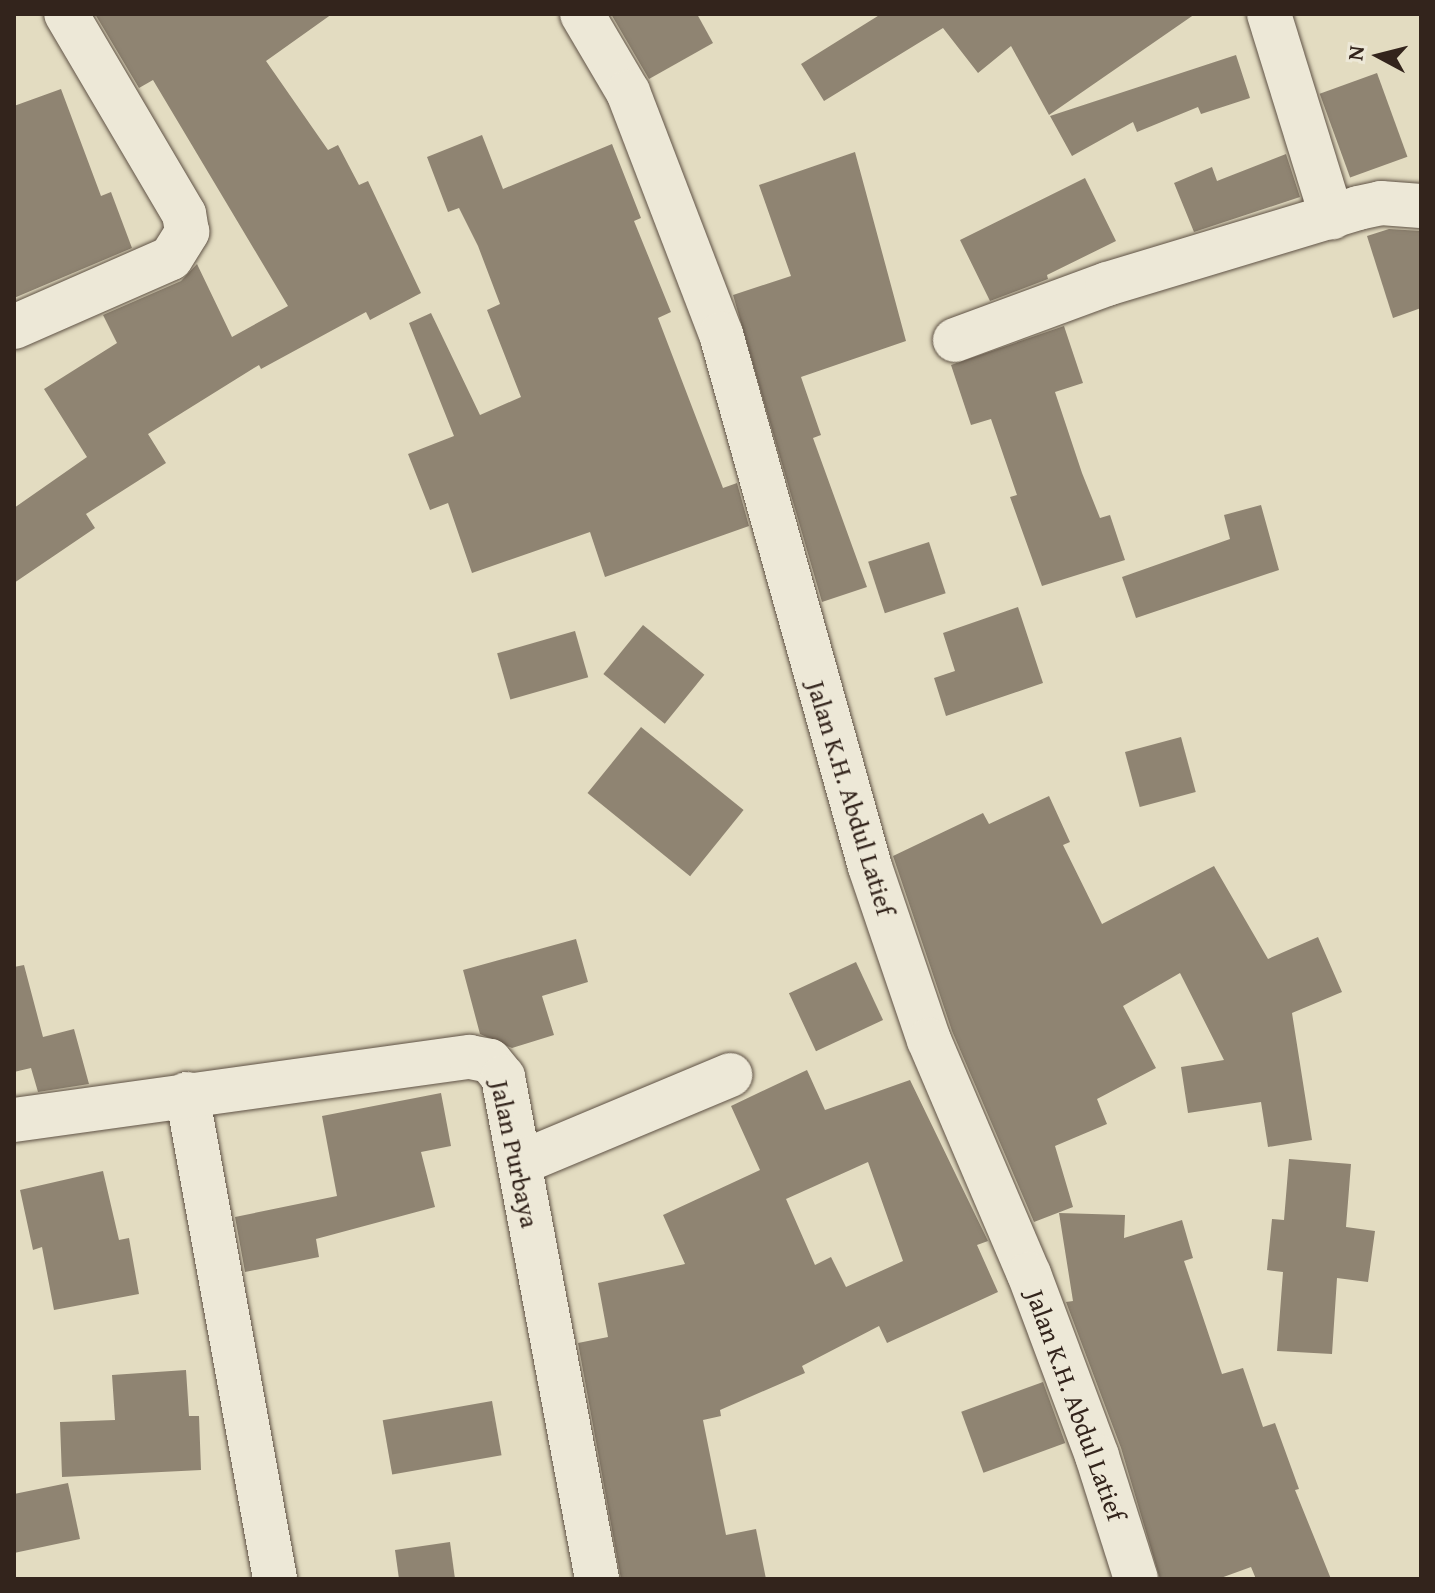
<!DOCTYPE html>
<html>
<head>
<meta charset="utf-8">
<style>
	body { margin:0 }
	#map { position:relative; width:1435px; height:1593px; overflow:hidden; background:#e3dcc1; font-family:"Gentium Book Plus",serif }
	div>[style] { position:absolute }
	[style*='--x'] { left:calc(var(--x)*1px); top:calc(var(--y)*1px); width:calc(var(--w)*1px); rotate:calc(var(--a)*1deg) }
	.building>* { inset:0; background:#8f8472; transform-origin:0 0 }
	.roads { filter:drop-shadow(0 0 2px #5f5245) drop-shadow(0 0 2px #5f5245) }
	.minor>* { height:44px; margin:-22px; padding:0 22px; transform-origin:22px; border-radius:22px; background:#ede8d7 }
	span { translate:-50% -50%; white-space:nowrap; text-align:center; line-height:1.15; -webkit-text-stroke:6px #ede8d7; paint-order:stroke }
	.street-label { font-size:26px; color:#33241c }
	.frame { position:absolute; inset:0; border:16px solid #33241c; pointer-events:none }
	.north { position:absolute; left:1339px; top:16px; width:80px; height:80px; -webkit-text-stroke:6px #ede8d7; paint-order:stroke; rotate:277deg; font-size:22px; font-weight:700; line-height:32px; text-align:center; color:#33241c }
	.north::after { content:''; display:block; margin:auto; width:28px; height:36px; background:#33241c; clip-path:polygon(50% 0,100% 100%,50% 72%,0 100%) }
</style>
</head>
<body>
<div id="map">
	<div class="building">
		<div style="clip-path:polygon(95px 14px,332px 14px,266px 61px,328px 150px,338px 145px,359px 185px,368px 181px,421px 293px,370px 320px,366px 312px,261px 369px,259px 365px,148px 434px,166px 463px,86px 514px,95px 528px,14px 583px,14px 508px,87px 457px,44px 389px,117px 343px,103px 315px,181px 281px,197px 264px,232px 337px,288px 306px,153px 80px,139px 88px)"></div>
		<div style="clip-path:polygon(611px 14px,697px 14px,713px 43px,649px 79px)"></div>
		<div style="clip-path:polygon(881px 14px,1195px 14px,1049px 115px,1011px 46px,978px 73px,943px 28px,824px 101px,801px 64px)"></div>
		<div style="clip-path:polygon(1236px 55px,1250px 98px,1201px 114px,1198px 107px,1137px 132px,1133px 122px,1072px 156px,1050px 116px)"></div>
		<div style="left:1377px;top:73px;width:89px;height:61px;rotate:70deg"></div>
		<div style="clip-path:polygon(61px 89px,101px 196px,111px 192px,132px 248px,14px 298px,14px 106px)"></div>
		<div style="clip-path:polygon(482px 135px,503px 189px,612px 144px,641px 218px,634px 221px,671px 312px,658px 318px,723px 488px,737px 483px,749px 526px,605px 577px,590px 532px,472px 573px,448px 503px,430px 510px,408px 454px,454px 436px,409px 323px,431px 313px,480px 415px,521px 397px,487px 310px,500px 304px,478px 246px,459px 208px,448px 212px,427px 157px)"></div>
		<div style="clip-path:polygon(855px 152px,906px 341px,801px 377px,821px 435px,813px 438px,867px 587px,822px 602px,733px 295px,791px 276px,759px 185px)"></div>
		<div style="clip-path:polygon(1286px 154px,1300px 197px,1194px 232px,1174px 183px,1212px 167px,1217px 181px)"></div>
		<div style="clip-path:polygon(1085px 178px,1116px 241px,1047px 275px,1048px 279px,990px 301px,960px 240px)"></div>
		<div style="clip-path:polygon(1389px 229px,1421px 231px,1421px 308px,1393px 318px,1367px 236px)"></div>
		<div style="clip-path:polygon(1064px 326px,1083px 383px,1055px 392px,1082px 473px,1100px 518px,1110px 515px,1125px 560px,1042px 586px,1010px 497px,1017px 495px,991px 419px,971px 425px,951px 365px)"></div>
		<div style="clip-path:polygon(1261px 505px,1279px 570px,1136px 618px,1122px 577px,1230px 539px,1224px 515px)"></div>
		<div style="left:929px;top:542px;width:54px;height:64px;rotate:72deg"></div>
		<div style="clip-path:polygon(1018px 607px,1043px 683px,946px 716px,934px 678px,955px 671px,943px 633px)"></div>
		<div style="left:643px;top:625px;width:79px;height:63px;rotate:39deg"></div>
		<div style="left:575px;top:631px;width:48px;height:81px;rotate:74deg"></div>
		<div style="left:641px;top:727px;width:132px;height:85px;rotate:39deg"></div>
		<div style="left:1181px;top:737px;width:57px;height:58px;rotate:75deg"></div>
		<div style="clip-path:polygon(1049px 796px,1070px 842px,1063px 845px,1102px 924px,1214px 866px,1268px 959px,1318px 937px,1342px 992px,1292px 1013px,1312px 1140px,1268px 1147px,1261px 1102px,1188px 1113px,1181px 1067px,1224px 1060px,1180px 973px,1123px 1006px,1156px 1068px,1097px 1099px,1107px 1124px,1055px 1146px,1073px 1207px,1034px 1222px,952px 1031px,893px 856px,983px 813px,989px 824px)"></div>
		<div style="clip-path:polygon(576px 939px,588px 982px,542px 996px,554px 1035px,512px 1048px,480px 1034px,463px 970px)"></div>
		<div style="left:856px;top:962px;width:64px;height:74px;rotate:65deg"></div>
		<div style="clip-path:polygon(24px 965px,43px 1037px,74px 1029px,89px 1084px,38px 1092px,31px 1068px,14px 1072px,14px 967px)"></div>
		<div style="clip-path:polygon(evenodd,807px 1070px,825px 1110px,910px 1080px,988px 1241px,977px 1245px,998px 1292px,887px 1343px,879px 1326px,802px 1366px,805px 1373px,720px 1410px,721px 1416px,703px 1420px,726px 1535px,756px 1529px,766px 1579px,621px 1579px,578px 1343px,608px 1337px,598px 1283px,685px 1264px,663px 1215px,760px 1170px,731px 1106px,807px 1070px,868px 1162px,903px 1261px,846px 1287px,831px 1257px,815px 1265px,786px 1199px,868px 1162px)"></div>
		<div style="clip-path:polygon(441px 1093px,451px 1146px,421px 1152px,435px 1207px,316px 1239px,319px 1257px,245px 1272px,235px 1217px,337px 1196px,322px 1116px)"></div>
		<div style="clip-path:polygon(1289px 1159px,1351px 1164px,1346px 1227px,1375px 1231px,1368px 1282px,1337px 1278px,1332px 1354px,1277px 1351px,1283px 1272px,1267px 1270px,1272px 1219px,1284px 1220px)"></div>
		<div style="clip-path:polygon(103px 1171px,119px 1240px,129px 1238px,139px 1294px,54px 1310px,42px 1247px,33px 1250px,20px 1190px)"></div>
		<div style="clip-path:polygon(1059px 1213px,1125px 1215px,1124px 1238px,1182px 1220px,1193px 1258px,1184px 1261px,1222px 1374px,1243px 1368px,1263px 1427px,1275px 1423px,1299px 1489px,1295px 1490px,1331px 1579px,1256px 1579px,1251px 1567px,1218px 1579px,1160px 1579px,1121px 1448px,1066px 1302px,1073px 1301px)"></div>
		<div style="clip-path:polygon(186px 1370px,189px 1416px,199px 1416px,201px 1470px,62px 1477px,60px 1422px,115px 1420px,112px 1375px)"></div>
		<div style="left:1043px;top:1382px;width:65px;height:87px;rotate:70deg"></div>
		<div style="left:492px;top:1401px;width:55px;height:111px;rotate:80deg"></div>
		<div style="clip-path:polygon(68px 1483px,80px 1539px,14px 1553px,14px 1494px)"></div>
		<div style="clip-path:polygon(450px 1542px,455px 1579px,399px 1579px,395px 1550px)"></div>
	</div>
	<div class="roads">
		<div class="minor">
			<div style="--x:582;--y:14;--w:91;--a:59.5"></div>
			<div style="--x:628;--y:92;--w:259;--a:69"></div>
			<div style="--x:721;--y:334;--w:553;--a:74.38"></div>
			<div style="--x:870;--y:867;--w:183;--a:71.2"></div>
			<div style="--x:929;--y:1040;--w:254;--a:66.9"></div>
			<div style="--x:1029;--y:1274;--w:194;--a:69.5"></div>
			<div style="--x:1097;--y:1456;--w:129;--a:72.4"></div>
			<div style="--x:1269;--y:14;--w:213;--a:72.8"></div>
			<div style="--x:14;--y:327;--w:171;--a:-23.7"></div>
			<div style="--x:171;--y:258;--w:31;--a:-58"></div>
			<div style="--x:187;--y:232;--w:18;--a:-99"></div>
			<div style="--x:184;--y:214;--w:232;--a:-120.5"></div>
			<div style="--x:955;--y:340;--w:162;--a:-20.2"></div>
			<div style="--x:1107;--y:284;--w:262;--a:-16.8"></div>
			<div style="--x:1358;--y:208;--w:24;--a:-12"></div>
			<div style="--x:1381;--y:203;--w:40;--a:4.3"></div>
			<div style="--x:187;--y:1094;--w:493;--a:79.7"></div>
			<div style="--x:14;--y:1120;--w:460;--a:-7.9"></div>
			<div style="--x:470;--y:1057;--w:20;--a:11"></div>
			<div style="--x:490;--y:1061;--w:21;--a:51"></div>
			<div style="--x:503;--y:1077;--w:511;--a:79.39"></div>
			<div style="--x:520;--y:1163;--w:228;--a:-22.7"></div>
		</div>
	</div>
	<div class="street-label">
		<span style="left:851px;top:798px;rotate:73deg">Jalan K.H. Abdul Latief</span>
		<span style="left:515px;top:1154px;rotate:78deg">Jalan Purbaya</span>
		<span style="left:1076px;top:1405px;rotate:70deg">Jalan K.H. Abdul Latief</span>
	</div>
	<div class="frame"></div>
	<div class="north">N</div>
</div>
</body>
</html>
